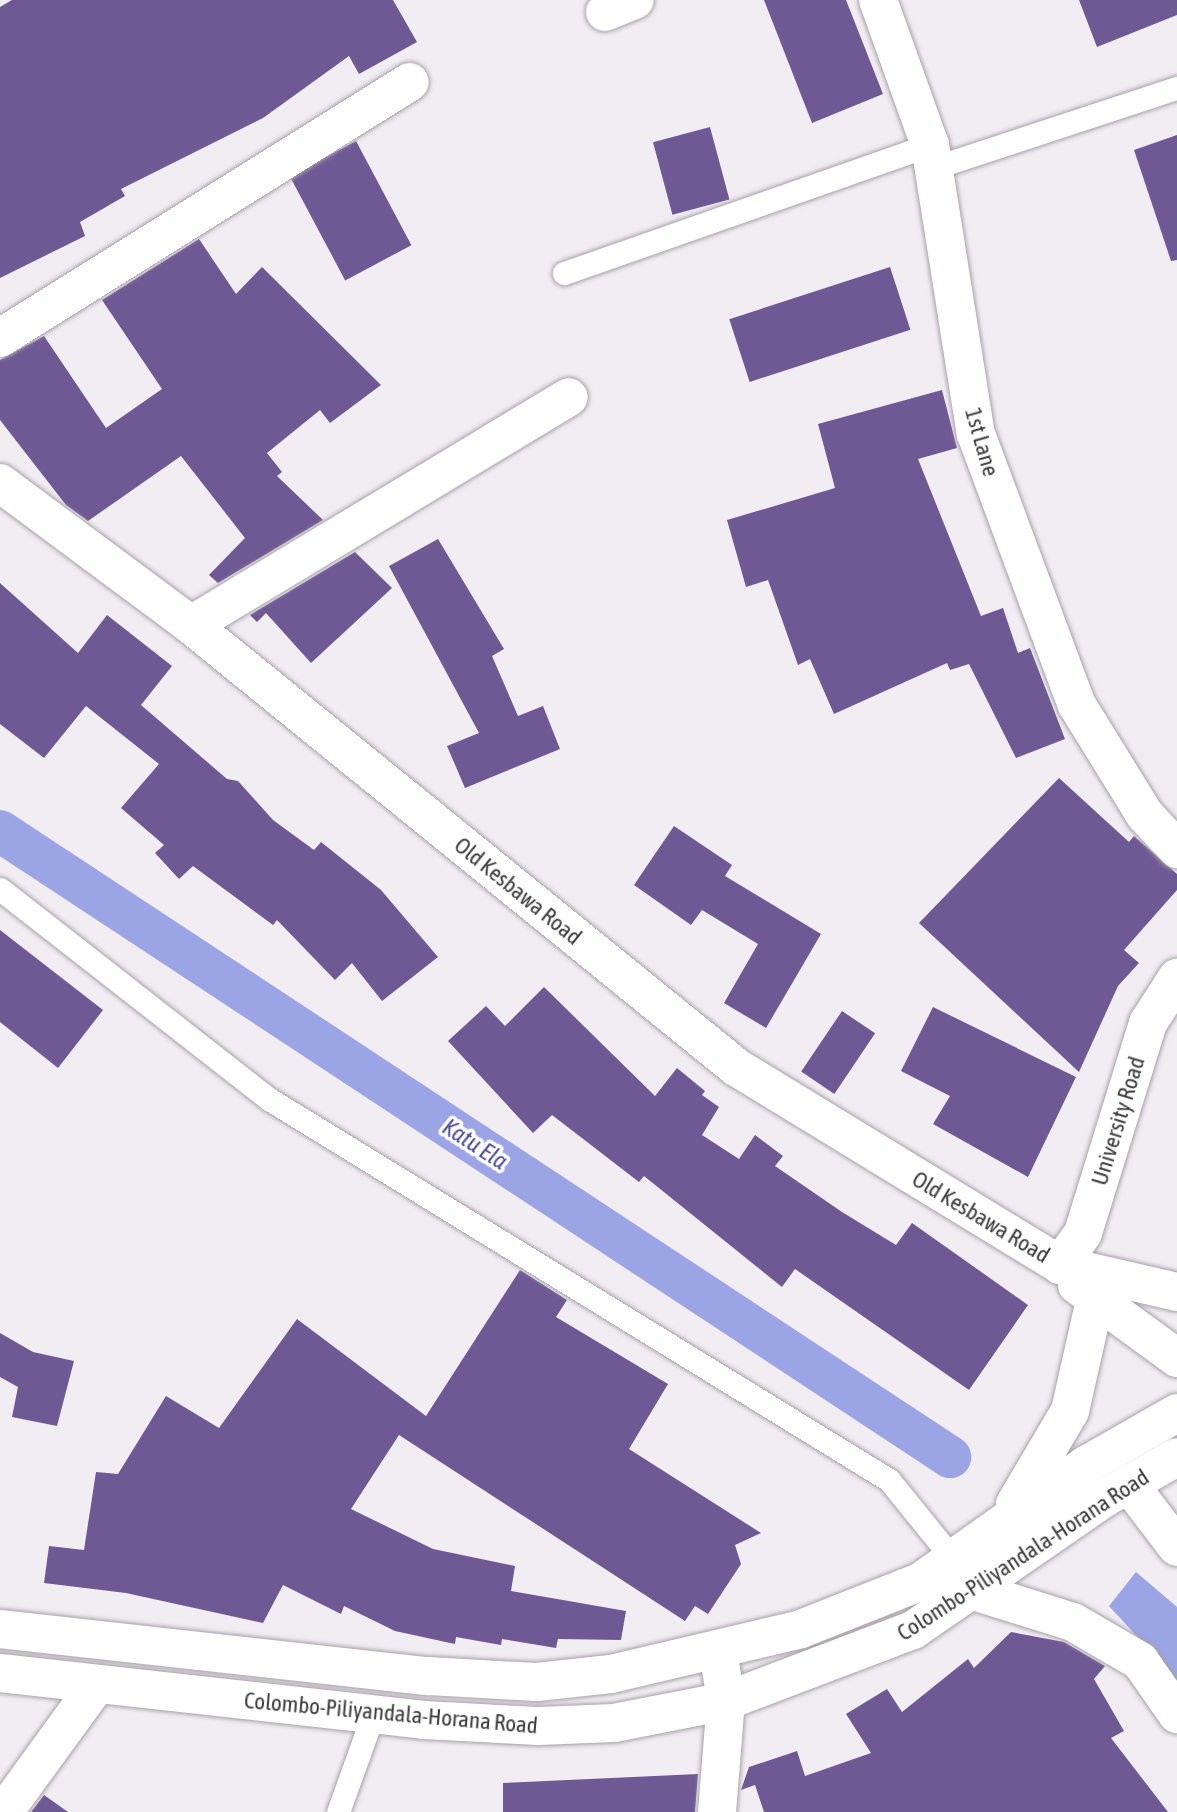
<!DOCTYPE html>
<html>
<head>
<meta charset="utf-8">
<style>
	body { margin:0 }
	#map { position:relative; width:1177px; height:1812px; overflow:hidden; background:#f2ecf3; font-family:"Asap Condensed",sans-serif }
	div>[style] { position:absolute }
	[style*='--x'] { left:calc(var(--x)*1px); top:calc(var(--y)*1px); width:calc(var(--w)*1px); rotate:calc(var(--a)*1deg) }
	.water>* { inset:0; background:#9ba4e5 }
	.canal>* { height:42px; margin:-21px; padding:0 21px; transform-origin:21px; border-radius:21px; background:#9ba4e5 }
	.building>* { inset:0; background:#6f5995; transform-origin:0 0 }
	.roads { filter:drop-shadow(0 0 2px #a7a1a8) drop-shadow(0 0 2px #a7a1a8) }
	.service>* { height:23px; margin:-11.5px; padding:0 11.5px; transform-origin:11.5px; border-radius:11.5px; background:#fff }
	.minor>* { height:38px; margin:-19px; padding:0 19px; transform-origin:19px; border-radius:19px; background:#fff }
	.primary>* { height:38px; margin:-19px; padding:0 19px; transform-origin:19px; border-radius:19px; background:#fff }
	span { translate:-50% -50%; white-space:nowrap; text-align:center; line-height:1.15; -webkit-text-stroke:7px #fff; paint-order:stroke }
	.street-label { font-size:23px; color:#3d3b3d }
	.water-label { font-size:24px; color:#474b99; font-style:italic }
</style>
</head>
<body>
<div id="map">
	<div class="water">
		<div style="clip-path:polygon(1136px 1572px,1177px 1607px,1177px 1691px,1154px 1655px,1109px 1606px)"></div>
	</div>
	<div class="canal">
		<div style="--x:0;--y:831;--w:1138;--a:33.38"></div>
	</div>
	<div class="building">
		<div style="clip-path:polygon(12px 0,393px 0,417px 42px,359px 74px,349px 56px,263px 118px,121px 189px,125px 196px,80px 222px,85px 236px,0 278px,0 7px)"></div>
		<div style="clip-path:polygon(764px 0,846px 0,883px 94px,812px 123px)"></div>
		<div style="clip-path:polygon(1079px 0,1177px 0,1177px 15px,1097px 47px)"></div>
		<div style="left:710px;top:127px;width:75px;height:59px;rotate:75deg"></div>
		<div style="clip-path:polygon(1177px 135px,1177px 260px,1171px 261px,1134px 150px)"></div>
		<div style="left:356px;top:141px;width:118px;height:75px;rotate:62deg"></div>
		<div style="clip-path:polygon(199px 239px,236px 294px,262px 267px,381px 385px,330px 423px,320px 410px,267px 453px,282px 472px,277px 476px,323px 520px,218px 583px,209px 575px,245px 538px,181px 456px,88px 521px,66px 505px,0 420px,0 360px,44px 336px,106px 428px,162px 389px,102px 300px)"></div>
		<div style="left:890px;top:267px;width:66px;height:169px;rotate:72deg"></div>
		<div style="clip-path:polygon(942px 390px,957px 448px,918px 459px,981px 616px,1003px 608px,1018px 653px,1030px 648px,1065px 739px,1016px 758px,969px 664px,950px 670px,947px 663px,834px 714px,810px 659px,798px 665px,768px 580px,746px 587px,727px 520px,835px 488px,818px 424px)"></div>
		<div style="clip-path:polygon(438px 539px,504px 649px,492px 656px,518px 716px,543px 706px,560px 749px,465px 788px,447px 746px,479px 733px,389px 566px)"></div>
		<div style="clip-path:polygon(355px 552px,392px 588px,311px 663px,266px 613px,257px 622px,250px 615px)"></div>
		<div style="clip-path:polygon(0 583px,78px 653px,107px 615px,172px 666px,141px 705px,227px 779px,238px 781px,273px 820px,314px 850px,321px 842px,381px 890px,438px 957px,382px 1001px,352px 963px,335px 980px,277px 920px,273px 925px,193px 866px,179px 879px,155px 853px,164px 845px,121px 808px,159px 764px,86px 706px,44px 758px,0 724px)"></div>
		<div style="clip-path:polygon(1059px 778px,1129px 842px,1134px 836px,1177px 874px,1177px 890px,1124px 950px,1139px 963px,1118px 986px,1079px 1072px,919px 923px)"></div>
		<div style="clip-path:polygon(674px 826px,732px 865px,725px 876px,821px 934px,766px 1028px,724px 1003px,758px 944px,702px 910px,691px 925px,634px 885px)"></div>
		<div style="clip-path:polygon(0 930px,103px 1010px,58px 1068px,0 1022px)"></div>
		<div style="clip-path:polygon(544px 987px,655px 1096px,677px 1068px,705px 1091px,702px 1095px,719px 1107px,702px 1135px,739px 1159px,755px 1135px,783px 1156px,775px 1166px,842px 1212px,896px 1245px,912px 1223px,1028px 1305px,969px 1390px,795px 1269px,782px 1287px,644px 1176px,639px 1182px,552px 1115px,533px 1133px,448px 1041px,486px 1006px,505px 1026px)"></div>
		<div style="clip-path:polygon(933px 1007px,1076px 1077px,1028px 1177px,933px 1124px,950px 1096px,901px 1071px)"></div>
		<div style="left:842px;top:1011px;width:40px;height:73px;rotate:34deg"></div>
		<div style="clip-path:polygon(520px 1270px,567px 1300px,556px 1317px,668px 1384px,629px 1449px,761px 1533px,735px 1545px,741px 1564px,708px 1614px,695px 1606px,685px 1621px,399px 1435px,351px 1509px,433px 1549px,515px 1566px,511px 1591px,626px 1611px,621px 1640px,558px 1639px,556px 1648px,502px 1639px,501px 1645px,456px 1637px,455px 1644px,395px 1631px,344px 1606px,341px 1614px,283px 1585px,263px 1623px,126px 1593px,44px 1583px,49px 1546px,84px 1550px,96px 1472px,118px 1474px,166px 1396px,219px 1428px,297px 1319px,426px 1416px)"></div>
		<div style="clip-path:polygon(0 1333px,33px 1352px,74px 1361px,57px 1426px,12px 1417px,18px 1387px,0 1377px)"></div>
		<div style="clip-path:polygon(1011px 1632px,1064px 1642px,1105px 1666px,1094px 1679px,1124px 1731px,1111px 1738px,1168px 1812px,764px 1812px,755px 1785px,741px 1790px,749px 1767px,797px 1751px,805px 1776px,871px 1753px,846px 1714px,887px 1689px,902px 1712px,968px 1659px,974px 1668px)"></div>
		<div style="clip-path:polygon(698px 1774px,695px 1812px,503px 1812px,503px 1783px)"></div>
		<div style="clip-path:polygon(44px 1795px,68px 1812px,31px 1812px)"></div>
	</div>
	<div class="roads">
		<div class="service">
			<div style="--x:933;--y:168;--w:257;--a:-18.2"></div>
			<div style="--x:564;--y:273;--w:388;--a:-19.3"></div>
			<div style="--x:0;--y:889;--w:341;--a:38"></div>
			<div style="--x:269;--y:1099;--w:728;--a:31.57"></div>
			<div style="--x:889;--y:1480;--w:102;--a:51"></div>
			<div style="--x:338;--y:1812;--w:103;--a:-70.2"></div>
		</div>
		<div class="minor">
			<div style="--x:878;--y:0;--w:154;--a:70.3"></div>
			<div style="--x:930;--y:145;--w:293;--a:81"></div>
			<div style="--x:976;--y:434;--w:289;--a:69.6"></div>
			<div style="--x:1077;--y:705;--w:129;--a:58.3"></div>
			<div style="--x:1145;--y:815;--w:47;--a:46.7"></div>
			<div style="--x:605;--y:12;--w:32;--a:-22"></div>
			<div style="--x:0;--y:338;--w:483;--a:-32"></div>
			<div style="--x:191;--y:625;--w:441;--a:-31.1"></div>
			<div style="--x:1129;--y:1484;--w:79;--a:52.7"></div>
			<div style="--x:974;--y:1591;--w:104;--a:17.4"></div>
			<div style="--x:1073;--y:1622;--w:78;--a:30.2"></div>
			<div style="--x:1140;--y:1661;--w:65;--a:55.1"></div>
			<div style="--x:4;--y:1812;--w:158;--a:-54"></div>
			<div style="--x:717;--y:1812;--w:111;--a:-85.4"></div>
			<div style="--x:726;--y:1701;--w:52;--a:-98.9"></div>
		</div>
		<div class="primary">
			<div style="--x:0;--y:483;--w:238;--a:36.6"></div>
			<div style="--x:191;--y:625;--w:702;--a:39.04"></div>
			<div style="--x:736;--y:1067;--w:380;--a:31.4"></div>
			<div style="--x:1060;--y:1265;--w:120;--a:13"></div>
			<div style="--x:1060;--y:1265;--w:39;--a:-54"></div>
			<div style="--x:1083;--y:1233;--w:220;--a:-72.8"></div>
			<div style="--x:1148;--y:1023;--w:54;--a:-57.2"></div>
			<div style="--x:1077;--y:1285;--w:124;--a:36.1"></div>
			<div style="--x:1015;--y:1504;--w:108;--a:-59.4"></div>
			<div style="--x:1070;--y:1411;--w:114;--a:-77.3"></div>
			<div style="--x:0;--y:1629;--w:431;--a:6.3"></div>
			<div style="--x:428;--y:1676;--w:109;--a:3.2"></div>
			<div style="--x:537;--y:1682;--w:74;--a:-6.2"></div>
			<div style="--x:611;--y:1674;--w:195;--a:-13.3"></div>
			<div style="--x:801;--y:1629;--w:128;--a:-21.6"></div>
			<div style="--x:920;--y:1582;--w:203;--a:-35.2"></div>
			<div style="--x:1086;--y:1465;--w:105;--a:-29.7"></div>
			<div style="--x:0;--y:1673;--w:427;--a:6.3"></div>
			<div style="--x:424;--y:1720;--w:114;--a:3"></div>
			<div style="--x:538;--y:1726;--w:76;--a:-2.3"></div>
			<div style="--x:614;--y:1723;--w:114;--a:-11.1"></div>
			<div style="--x:726;--y:1701;--w:200;--a:-20.8"></div>
			<div style="--x:913;--y:1630;--w:234;--a:-34.6"></div>
			<div style="--x:1106;--y:1497;--w:81;--a:-29.4"></div>
		</div>
	</div>
	<div class="street-label">
		<span style="left:982px;top:442px;rotate:74deg">1st Lane</span>
		<span style="left:518px;top:891px;rotate:39deg">Old Kesbawa Road</span>
		<span style="left:1118px;top:1121px;rotate:-73deg">University Road</span>
		<span style="left:981px;top:1217px;rotate:31deg">Old Kesbawa Road</span>
		<span style="left:1023px;top:1555px;rotate:-33deg">Colombo-Piliyandala-Horana Road</span>
		<span style="left:391px;top:1713px;rotate:5deg">Colombo-Piliyandala-Horana Road</span>
	</div>
	<div class="water-label">
		<span style="left:475px;top:1144px;rotate:33deg">Katu Ela</span>
	</div>
</div>
</body>
</html>
